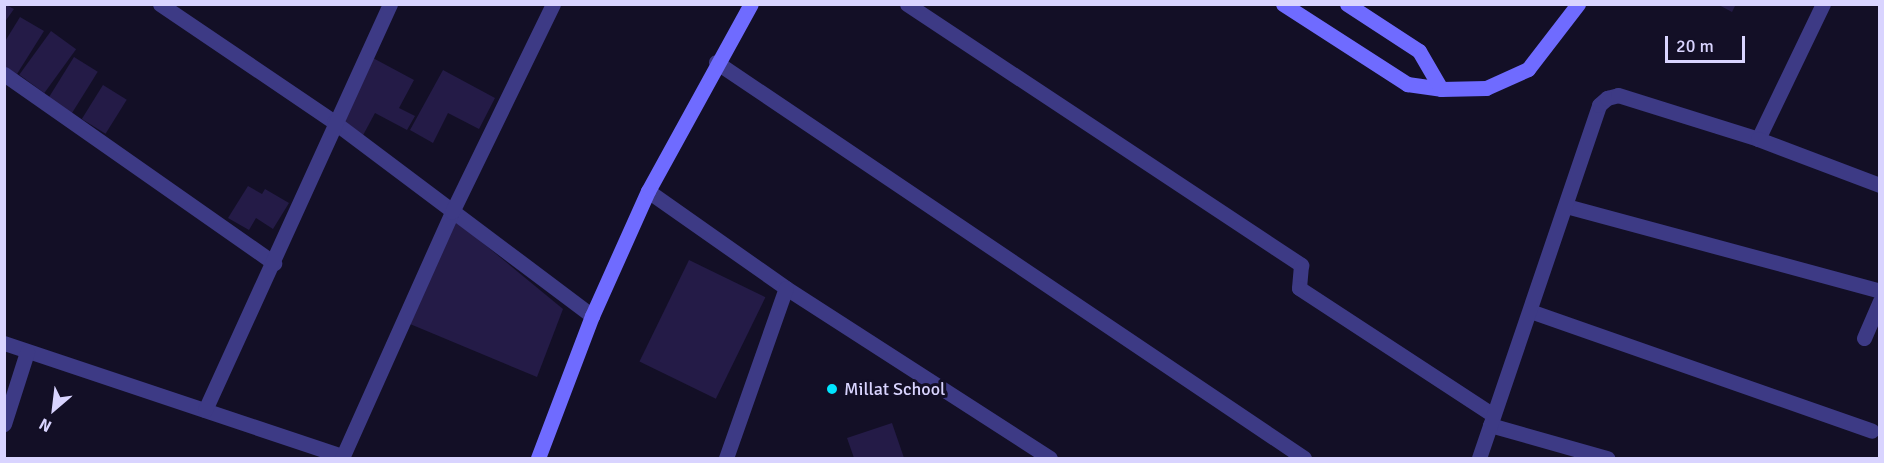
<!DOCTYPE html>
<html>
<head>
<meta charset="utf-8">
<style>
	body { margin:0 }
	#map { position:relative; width:1884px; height:463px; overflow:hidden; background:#130f26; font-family:Signika,sans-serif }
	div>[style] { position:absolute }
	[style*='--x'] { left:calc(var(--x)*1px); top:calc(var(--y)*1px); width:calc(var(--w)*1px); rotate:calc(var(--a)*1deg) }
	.building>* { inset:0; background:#241b47; transform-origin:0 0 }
	.street>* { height:15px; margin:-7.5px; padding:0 7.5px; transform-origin:7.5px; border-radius:7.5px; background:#3d3a85 }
	.secondary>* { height:15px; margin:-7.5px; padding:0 7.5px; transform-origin:7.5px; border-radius:7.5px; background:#6f6bff }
	.dots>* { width:16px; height:16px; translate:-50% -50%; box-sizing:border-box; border:3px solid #130f26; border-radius:50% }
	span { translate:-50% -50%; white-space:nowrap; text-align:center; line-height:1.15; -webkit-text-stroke:6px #130f26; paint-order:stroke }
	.poi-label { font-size:18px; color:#d9d4ff }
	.left { translate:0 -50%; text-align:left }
	.frame { position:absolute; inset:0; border:6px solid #d9d4ff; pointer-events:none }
	.north { position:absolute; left:24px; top:379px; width:60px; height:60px; -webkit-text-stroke:4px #130f26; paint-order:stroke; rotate:208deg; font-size:16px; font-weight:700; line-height:24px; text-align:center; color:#d9d4ff }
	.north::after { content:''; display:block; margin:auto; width:21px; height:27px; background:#d9d4ff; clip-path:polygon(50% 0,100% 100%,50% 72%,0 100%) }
	.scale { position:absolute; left:1665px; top:36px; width:80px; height:27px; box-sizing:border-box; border:3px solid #d9d4ff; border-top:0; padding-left:8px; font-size:18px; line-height:21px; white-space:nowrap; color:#d9d4ff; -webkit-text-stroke:4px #130f26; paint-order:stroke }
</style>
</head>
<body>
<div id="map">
	<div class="building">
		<div style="clip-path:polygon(4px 4px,14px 9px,4px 23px)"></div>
		<div style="clip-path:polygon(1717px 4px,1736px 4px,1732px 12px)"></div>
		<div style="clip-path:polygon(20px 17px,44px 31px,17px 74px,4px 66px,4px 43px)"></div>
		<div style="left:51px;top:31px;width:31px;height:54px;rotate:36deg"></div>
		<div style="left:74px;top:57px;width:28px;height:50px;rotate:32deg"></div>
		<div style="clip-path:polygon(373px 58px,414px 80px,399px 108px,415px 116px,407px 130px,375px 113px,361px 139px,337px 126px)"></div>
		<div style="clip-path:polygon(443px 70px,495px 98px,479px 129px,448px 113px,433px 143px,410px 130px)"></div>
		<div style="left:103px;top:85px;width:28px;height:40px;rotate:32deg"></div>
		<div style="clip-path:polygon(248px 186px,262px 194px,265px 189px,289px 203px,273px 229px,256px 218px,249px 230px,228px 218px)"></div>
		<div style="clip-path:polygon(455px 220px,563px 309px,537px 377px,410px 324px)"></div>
		<div style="left:689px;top:260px;width:85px;height:113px;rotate:26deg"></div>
		<div style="clip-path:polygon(892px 423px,904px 458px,854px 458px,847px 438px)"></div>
	</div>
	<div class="street">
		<div style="--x:160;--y:4;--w:210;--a:34.1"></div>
		<div style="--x:334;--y:122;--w:323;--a:36.9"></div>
		<div style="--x:907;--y:4;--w:473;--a:33.5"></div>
		<div style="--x:1301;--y:265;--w:23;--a:95"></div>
		<div style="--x:1299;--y:288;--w:232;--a:33.2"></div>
		<div style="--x:716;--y:62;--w:709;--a:33.96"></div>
		<div style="--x:4;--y:74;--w:330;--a:35"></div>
		<div style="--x:1758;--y:139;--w:150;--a:-64.3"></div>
		<div style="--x:648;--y:191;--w:169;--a:35.1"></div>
		<div style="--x:786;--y:288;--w:314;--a:32.8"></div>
		<div style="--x:1566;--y:206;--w:325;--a:15.1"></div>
		<div style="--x:1530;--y:311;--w:362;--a:19.3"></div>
		<div style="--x:1864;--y:338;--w:40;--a:-66.6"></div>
		<div style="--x:4;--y:343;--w:356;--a:18.5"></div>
		<div style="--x:205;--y:410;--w:446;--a:-65.5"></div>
		<div style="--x:4;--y:424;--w:76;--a:-72.3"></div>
		<div style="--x:1490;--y:425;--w:122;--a:15.8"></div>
		<div style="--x:342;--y:458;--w:269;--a:-65.9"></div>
		<div style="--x:452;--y:212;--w:231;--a:-64.1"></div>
		<div style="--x:726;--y:458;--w:180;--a:-70.6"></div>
		<div style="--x:1479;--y:458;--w:373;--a:-71.2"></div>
		<div style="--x:1599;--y:105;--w:11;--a:-41"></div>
		<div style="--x:1607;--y:98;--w:11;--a:-15"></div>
		<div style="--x:1618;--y:95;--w:147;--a:17.4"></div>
		<div style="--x:1758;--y:139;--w:130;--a:20.7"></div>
	</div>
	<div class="secondary">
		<div style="--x:1283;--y:4;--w:148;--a:32.8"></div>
		<div style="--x:1407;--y:84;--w:34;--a:8"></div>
		<div style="--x:1441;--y:89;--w:45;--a:-1.3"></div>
		<div style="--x:1486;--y:88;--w:46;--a:-24.3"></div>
		<div style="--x:1528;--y:69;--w:82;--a:-52.4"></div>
		<div style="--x:1347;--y:4;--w:86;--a:33.1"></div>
		<div style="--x:1419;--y:51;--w:44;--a:59.9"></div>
		<div style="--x:538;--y:458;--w:152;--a:-69.2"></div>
		<div style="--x:592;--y:316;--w:137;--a:-65.9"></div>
		<div style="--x:648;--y:191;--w:213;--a:-61.2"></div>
	</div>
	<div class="dots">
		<div style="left:832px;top:389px;background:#00e5ff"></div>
	</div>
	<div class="poi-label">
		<span class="left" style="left:844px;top:389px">Millat School</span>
	</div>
	<div class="frame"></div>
	<div class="north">N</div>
	<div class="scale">20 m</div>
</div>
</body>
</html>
